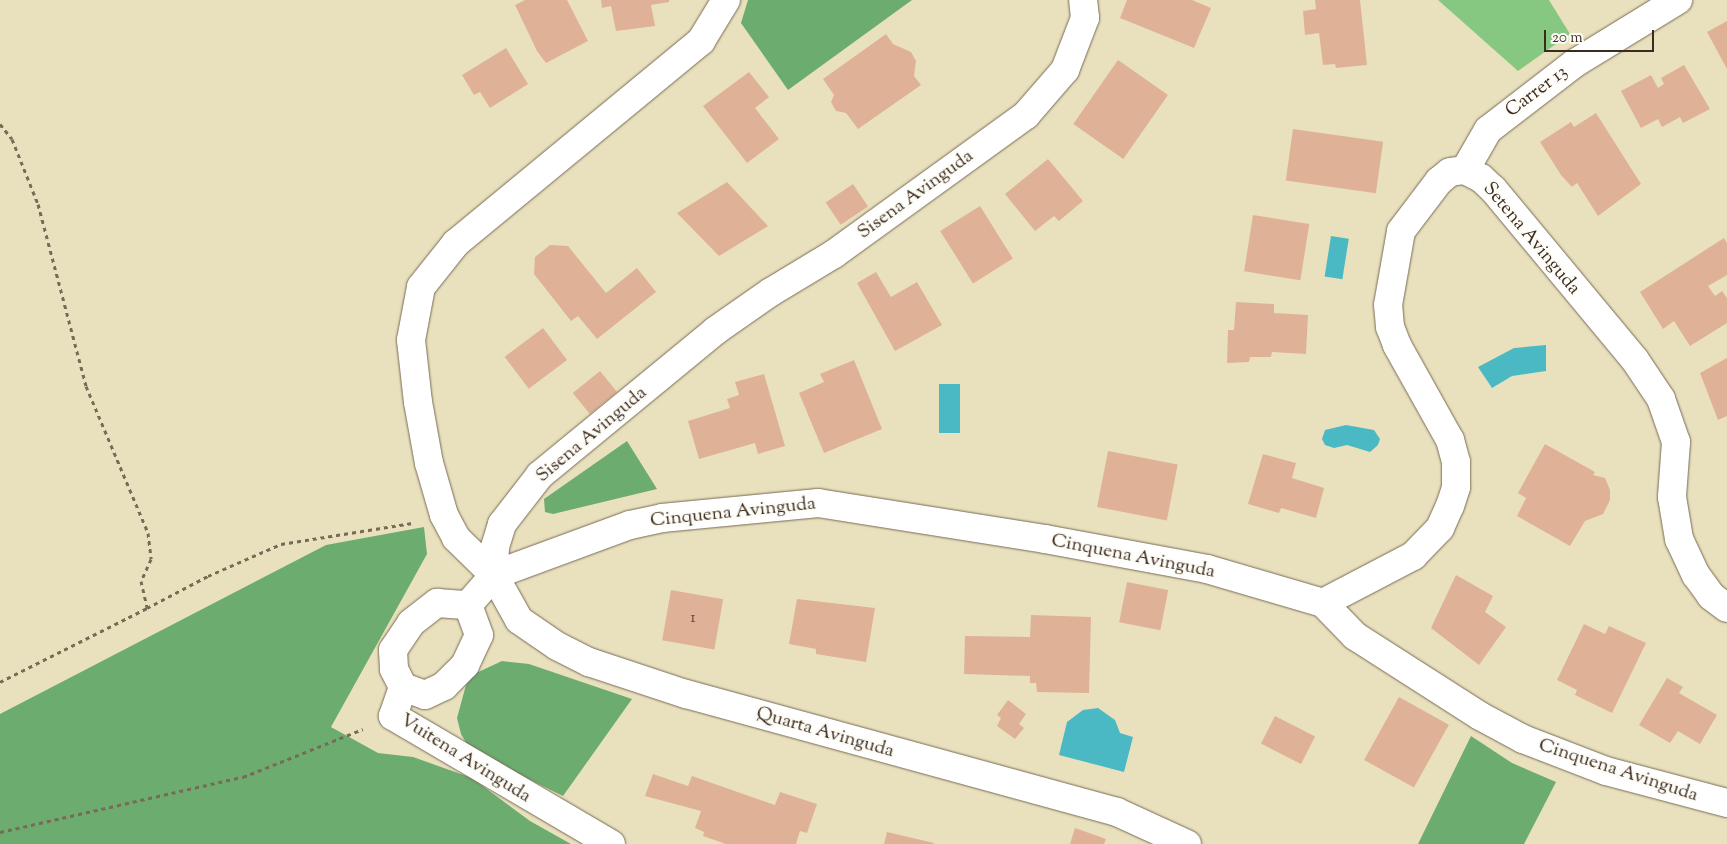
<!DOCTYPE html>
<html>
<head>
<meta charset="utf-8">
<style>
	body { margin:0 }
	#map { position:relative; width:1727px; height:844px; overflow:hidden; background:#e9e1bd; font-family:"Sorts Mill Goudy",serif }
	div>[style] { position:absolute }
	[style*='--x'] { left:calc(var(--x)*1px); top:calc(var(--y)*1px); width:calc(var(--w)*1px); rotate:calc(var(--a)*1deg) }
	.green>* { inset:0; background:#86c881 }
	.forest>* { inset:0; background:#6cac6f }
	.water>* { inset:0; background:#4bb9c3; transform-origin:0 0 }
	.building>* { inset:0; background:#dfb298; transform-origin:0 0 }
	.path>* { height:3px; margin-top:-1.5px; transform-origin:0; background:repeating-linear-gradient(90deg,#786a56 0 4px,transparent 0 8px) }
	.roads { filter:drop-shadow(0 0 1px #786a56) drop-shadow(0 0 1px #786a56) }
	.minor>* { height:28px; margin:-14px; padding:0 14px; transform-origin:14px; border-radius:14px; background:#fff }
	span { translate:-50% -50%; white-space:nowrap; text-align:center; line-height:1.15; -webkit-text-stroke:5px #fdfcf7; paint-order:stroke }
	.number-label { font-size:16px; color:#644c3c }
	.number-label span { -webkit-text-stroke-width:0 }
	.street-label { font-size:19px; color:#3b2a1e }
	.scale { position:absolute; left:1544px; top:30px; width:110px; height:22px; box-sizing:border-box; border:2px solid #3b2a1e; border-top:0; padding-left:6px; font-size:15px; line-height:18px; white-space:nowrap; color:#3b2a1e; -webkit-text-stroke:4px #fdfcf7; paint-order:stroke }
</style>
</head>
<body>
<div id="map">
	<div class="green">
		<div style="clip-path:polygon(1438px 0,1549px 0,1570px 34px,1518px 71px)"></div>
	</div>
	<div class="forest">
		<div style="clip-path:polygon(748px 0,912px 0,788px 90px,741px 23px)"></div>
		<div style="clip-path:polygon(627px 441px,657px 489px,553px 514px,545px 512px,544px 499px)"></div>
		<div style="clip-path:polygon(424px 527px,427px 554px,331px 727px,378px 753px,413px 757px,472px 778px,530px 821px,571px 844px,0 844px,0 714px,326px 545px)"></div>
		<div style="clip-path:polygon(502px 661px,529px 664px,632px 699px,563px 796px,471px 751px,461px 734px,457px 718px,466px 685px,474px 674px)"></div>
		<div style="clip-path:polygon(1471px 736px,1512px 763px,1556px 782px,1524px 844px,1418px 844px)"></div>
	</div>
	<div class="water">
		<div style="left:1331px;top:236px;width:18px;height:41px;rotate:9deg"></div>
		<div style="clip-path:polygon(1546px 345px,1546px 371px,1512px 376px,1492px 388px,1478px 367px,1514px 348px)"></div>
		<div style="left:960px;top:384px;width:49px;height:21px;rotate:90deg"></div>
		<div style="clip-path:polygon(1346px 425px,1374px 430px,1380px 439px,1378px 445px,1370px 452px,1347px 445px,1334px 448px,1325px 445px,1322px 439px,1325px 430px)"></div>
		<div style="clip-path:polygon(1098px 708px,1115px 720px,1120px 733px,1133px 737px,1124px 772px,1059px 755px,1067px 722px,1083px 710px)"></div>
	</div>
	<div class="building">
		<div style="clip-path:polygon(525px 0,567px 0,588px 41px,546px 63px,537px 51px,515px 5px)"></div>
		<div style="clip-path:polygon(601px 0,669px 0,669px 2px,651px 5px,655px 26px,616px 31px,611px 6px,602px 8px)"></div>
		<div style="clip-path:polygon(1127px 0,1192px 0,1211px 8px,1194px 48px,1120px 18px)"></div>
		<div style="clip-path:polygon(1315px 0,1360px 0,1367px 65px,1336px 68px,1335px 64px,1323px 65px,1319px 33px,1305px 35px,1303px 11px,1316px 9px)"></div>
		<div style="clip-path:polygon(1727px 21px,1727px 69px,1707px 32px)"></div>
		<div style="clip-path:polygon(886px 34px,893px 44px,911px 52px,916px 61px,914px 76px,921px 85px,858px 129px,846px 113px,836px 111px,831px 102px,834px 95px,823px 79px)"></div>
		<div style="clip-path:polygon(506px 48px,528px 84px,490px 108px,480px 92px,474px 95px,462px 75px)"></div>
		<div style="left:1118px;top:60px;width:61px;height:78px;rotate:35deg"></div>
		<div style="clip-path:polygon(1684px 65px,1710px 109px,1683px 123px,1680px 117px,1662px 127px,1658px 119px,1641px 128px,1621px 91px,1651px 75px,1658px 88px,1664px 84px,1661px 78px)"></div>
		<div style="clip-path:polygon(749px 72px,769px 97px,755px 108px,779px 139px,747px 163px,703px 106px)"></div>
		<div style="clip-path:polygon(1596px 113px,1641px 184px,1598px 216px,1577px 183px,1572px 187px,1561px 175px,1540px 142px,1571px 122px,1574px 127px)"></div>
		<div style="left:1293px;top:129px;width:91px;height:52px;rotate:8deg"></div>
		<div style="clip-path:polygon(1048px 159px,1083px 201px,1059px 221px,1054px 216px,1035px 231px,1005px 194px)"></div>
		<div style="clip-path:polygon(727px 182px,768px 226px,719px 256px,677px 213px)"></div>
		<div style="left:853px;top:184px;width:27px;height:33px;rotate:56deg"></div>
		<div style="left:980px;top:206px;width:62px;height:47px;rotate:58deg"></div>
		<div style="left:1253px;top:215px;width:57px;height:57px;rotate:9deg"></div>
		<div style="clip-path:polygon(1724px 238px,1727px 243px,1727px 275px,1708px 286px,1715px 296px,1722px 291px,1727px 298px,1727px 323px,1690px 346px,1674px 321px,1663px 329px,1640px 292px)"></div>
		<div style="clip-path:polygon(550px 245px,568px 246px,606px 293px,637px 268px,656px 292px,597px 339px,578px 316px,571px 321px,534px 274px,535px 257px)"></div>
		<div style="clip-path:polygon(876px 272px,891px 297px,917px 282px,942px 325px,895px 351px,857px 283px)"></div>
		<div style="clip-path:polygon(1236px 302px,1274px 304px,1274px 313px,1308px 315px,1306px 354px,1272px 352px,1271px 357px,1250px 357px,1249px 362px,1227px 363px,1228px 330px,1234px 330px)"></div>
		<div style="left:543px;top:328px;width:40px;height:48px;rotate:53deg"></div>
		<div style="clip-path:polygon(1727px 358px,1727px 416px,1718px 420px,1700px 373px)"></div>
		<div style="clip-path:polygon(854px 360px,882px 429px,824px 453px,799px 393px,824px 382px,820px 374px)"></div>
		<div style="left:600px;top:371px;width:27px;height:35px;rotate:51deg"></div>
		<div style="clip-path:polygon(764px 374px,785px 446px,758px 454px,755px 443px,699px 459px,688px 421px,730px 408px,727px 399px,739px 395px,735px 382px)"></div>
		<div style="clip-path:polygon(1545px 444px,1595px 472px,1593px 475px,1605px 478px,1610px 490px,1610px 500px,1603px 514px,1585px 521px,1570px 546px,1517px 516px,1526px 498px,1518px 493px)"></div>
		<div style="left:1108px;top:451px;width:71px;height:57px;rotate:11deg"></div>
		<div style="clip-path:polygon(1263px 454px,1296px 463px,1292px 478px,1324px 488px,1316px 518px,1281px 508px,1279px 513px,1248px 504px)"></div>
		<div style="clip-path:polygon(1456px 575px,1493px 596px,1485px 612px,1506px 627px,1479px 665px,1431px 628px)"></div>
		<div style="left:1127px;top:582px;width:42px;height:41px;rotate:11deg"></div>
		<div style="left:671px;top:590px;width:53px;height:51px;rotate:10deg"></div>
		<div style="clip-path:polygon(797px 599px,875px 608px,866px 662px,816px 654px,816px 649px,789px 644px)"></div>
		<div style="clip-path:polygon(1031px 615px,1091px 617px,1089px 693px,1037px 692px,1036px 683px,1030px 683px,1030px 676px,964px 674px,965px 636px,1030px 637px)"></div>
		<div style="clip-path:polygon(1584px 624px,1605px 634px,1609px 626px,1646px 643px,1612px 713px,1575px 695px,1577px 690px,1557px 680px)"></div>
		<div style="clip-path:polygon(1667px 678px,1683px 687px,1679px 693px,1717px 715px,1700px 744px,1678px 731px,1670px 743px,1639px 725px)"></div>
		<div style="left:1399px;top:697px;width:57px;height:72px;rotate:29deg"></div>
		<div style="clip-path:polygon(1008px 700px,1026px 714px,1019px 724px,1024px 728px,1015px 739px,997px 726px,1001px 718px,997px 715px)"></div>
		<div style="left:1275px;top:716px;width:45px;height:31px;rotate:27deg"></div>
		<div style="clip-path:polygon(653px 774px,688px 786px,692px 776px,775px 805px,780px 792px,817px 804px,807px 833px,800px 831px,796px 844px,726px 844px,703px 836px,704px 832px,695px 828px,701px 811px,645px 796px)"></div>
		<div style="clip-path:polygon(1075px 828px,1106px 839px,1104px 844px,1070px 844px)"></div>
		<div style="clip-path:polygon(887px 832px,934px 843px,933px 844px,884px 844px)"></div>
	</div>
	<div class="path">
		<div style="--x:0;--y:124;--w:19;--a:51"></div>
		<div style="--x:12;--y:139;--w:70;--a:68.2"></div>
		<div style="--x:38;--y:204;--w:188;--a:75.2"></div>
		<div style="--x:86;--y:386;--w:160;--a:67.1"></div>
		<div style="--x:148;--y:533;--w:26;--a:83"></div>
		<div style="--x:151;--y:559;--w:24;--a:114"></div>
		<div style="--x:141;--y:581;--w:28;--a:77"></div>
		<div style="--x:147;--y:608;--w:69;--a:-27.7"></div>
		<div style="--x:208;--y:576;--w:80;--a:-23.7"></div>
		<div style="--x:281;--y:544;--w:133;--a:-9.1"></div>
		<div style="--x:0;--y:682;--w:165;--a:-26.7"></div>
		<div style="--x:0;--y:832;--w:249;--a:-12.8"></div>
		<div style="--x:243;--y:777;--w:129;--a:-21.8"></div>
	</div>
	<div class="roads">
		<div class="minor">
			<div style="--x:726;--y:0;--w:48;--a:121.4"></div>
			<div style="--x:701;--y:41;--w:318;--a:140.5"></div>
			<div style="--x:456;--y:243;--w:56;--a:128.5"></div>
			<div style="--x:421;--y:287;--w:54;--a:100.7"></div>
			<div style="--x:411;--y:340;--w:62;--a:83.6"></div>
			<div style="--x:418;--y:402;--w:62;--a:79.8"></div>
			<div style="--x:429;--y:463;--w:54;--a:73.9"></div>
			<div style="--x:444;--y:515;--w:26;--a:62"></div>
			<div style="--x:456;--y:538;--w:53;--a:44.2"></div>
			<div style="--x:494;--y:575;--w:51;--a:60.9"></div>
			<div style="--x:519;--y:620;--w:46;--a:34.4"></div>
			<div style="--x:557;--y:646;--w:36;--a:27"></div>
			<div style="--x:589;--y:662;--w:102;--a:18.3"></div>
			<div style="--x:686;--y:694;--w:447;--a:15.3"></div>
			<div style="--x:1117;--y:812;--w:77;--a:24.6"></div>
			<div style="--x:1465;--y:170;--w:46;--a:-60.1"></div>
			<div style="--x:1488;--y:130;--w:110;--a:-37.6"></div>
			<div style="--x:1575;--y:63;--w:121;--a:-31.5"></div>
			<div style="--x:494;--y:575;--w:28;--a:-88"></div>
			<div style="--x:495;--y:547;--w:24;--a:-73"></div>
			<div style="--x:502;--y:524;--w:62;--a:-52.2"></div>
			<div style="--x:540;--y:475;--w:227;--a:-39.4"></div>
			<div style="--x:715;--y:331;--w:68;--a:-34.9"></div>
			<div style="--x:771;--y:292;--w:74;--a:-31.1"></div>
			<div style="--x:834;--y:254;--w:237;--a:-35.9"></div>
			<div style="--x:1026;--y:115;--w:60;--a:-49.1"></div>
			<div style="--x:1065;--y:70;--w:56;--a:-69"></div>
			<div style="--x:1085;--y:18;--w:18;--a:-96"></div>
			<div style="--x:1323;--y:603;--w:102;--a:-27.6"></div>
			<div style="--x:1413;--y:556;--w:39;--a:-46"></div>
			<div style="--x:1440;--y:528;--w:24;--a:-66"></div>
			<div style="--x:1450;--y:506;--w:20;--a:-72"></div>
			<div style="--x:1456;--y:487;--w:25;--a:-90"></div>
			<div style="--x:1456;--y:462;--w:23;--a:-105"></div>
			<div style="--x:1450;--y:440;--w:109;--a:-119.2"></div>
			<div style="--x:1397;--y:345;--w:19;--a:-111"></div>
			<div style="--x:1390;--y:327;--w:22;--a:-95"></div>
			<div style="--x:1388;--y:305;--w:75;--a:-80"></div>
			<div style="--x:1401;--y:231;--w:63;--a:-52.8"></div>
			<div style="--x:1439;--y:181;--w:14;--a:-39"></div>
			<div style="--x:1450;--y:172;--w:15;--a:-8"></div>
			<div style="--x:1465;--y:170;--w:18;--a:27"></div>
			<div style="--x:1481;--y:178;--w:16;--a:43"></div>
			<div style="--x:1493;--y:189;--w:222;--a:50.3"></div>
			<div style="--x:1635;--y:360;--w:47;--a:56.3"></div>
			<div style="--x:1661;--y:399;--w:46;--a:70.8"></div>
			<div style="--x:1676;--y:442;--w:55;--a:94.2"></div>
			<div style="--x:1672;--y:497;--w:43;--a:80.5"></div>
			<div style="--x:1679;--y:539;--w:40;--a:65"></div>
			<div style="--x:1696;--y:575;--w:26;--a:54"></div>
			<div style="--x:1711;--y:596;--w:20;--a:37"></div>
			<div style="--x:403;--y:687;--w:23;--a:20"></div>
			<div style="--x:425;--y:695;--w:21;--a:-25"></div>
			<div style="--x:444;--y:686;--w:30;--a:-45"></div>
			<div style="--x:465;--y:665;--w:33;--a:-65"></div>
			<div style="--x:479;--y:635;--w:32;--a:-110"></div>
			<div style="--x:611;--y:844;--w:253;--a:-149.6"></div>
			<div style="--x:393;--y:716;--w:31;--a:-71"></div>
			<div style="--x:403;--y:687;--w:20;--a:-117"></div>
			<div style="--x:394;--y:669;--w:19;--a:-93"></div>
			<div style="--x:393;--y:650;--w:32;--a:-56"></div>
			<div style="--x:411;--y:623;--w:33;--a:-38"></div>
			<div style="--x:437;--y:603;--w:31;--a:4"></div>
			<div style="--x:468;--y:605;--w:40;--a:-49"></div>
			<div style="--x:494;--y:575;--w:145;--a:-20.2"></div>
			<div style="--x:630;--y:525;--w:33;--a:-12"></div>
			<div style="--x:662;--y:518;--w:157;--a:-5.5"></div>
			<div style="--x:818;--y:503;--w:230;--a:9"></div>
			<div style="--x:1045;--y:539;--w:165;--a:10.5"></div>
			<div style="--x:1207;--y:569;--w:121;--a:16.3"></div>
			<div style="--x:1323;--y:603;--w:46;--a:45.9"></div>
			<div style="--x:1355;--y:636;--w:148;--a:32.6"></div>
			<div style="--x:1480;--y:716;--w:49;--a:28.1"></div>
			<div style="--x:1523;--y:739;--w:89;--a:21.1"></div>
			<div style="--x:1606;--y:771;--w:125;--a:14.8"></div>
		</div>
	</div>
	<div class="number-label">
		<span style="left:693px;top:619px">1</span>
	</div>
	<div class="street-label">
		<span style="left:1537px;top:92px;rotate:-37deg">Carrer 13</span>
		<span style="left:916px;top:195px;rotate:-36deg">Sisena Avinguda</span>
		<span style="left:1531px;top:239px;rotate:50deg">Setena Avinguda</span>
		<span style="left:592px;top:435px;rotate:-40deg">Sisena Avinguda</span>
		<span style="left:733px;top:513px;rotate:-6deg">Cinquena Avinguda</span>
		<span style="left:1133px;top:557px;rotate:11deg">Cinquena Avinguda</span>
		<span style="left:825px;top:733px;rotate:16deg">Quarta Avinguda</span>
		<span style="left:465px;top:759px;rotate:32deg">Vuitena Avinguda</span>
		<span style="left:1618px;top:771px;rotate:18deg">Cinquena Avinguda</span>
	</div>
	<div class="scale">20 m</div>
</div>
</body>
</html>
